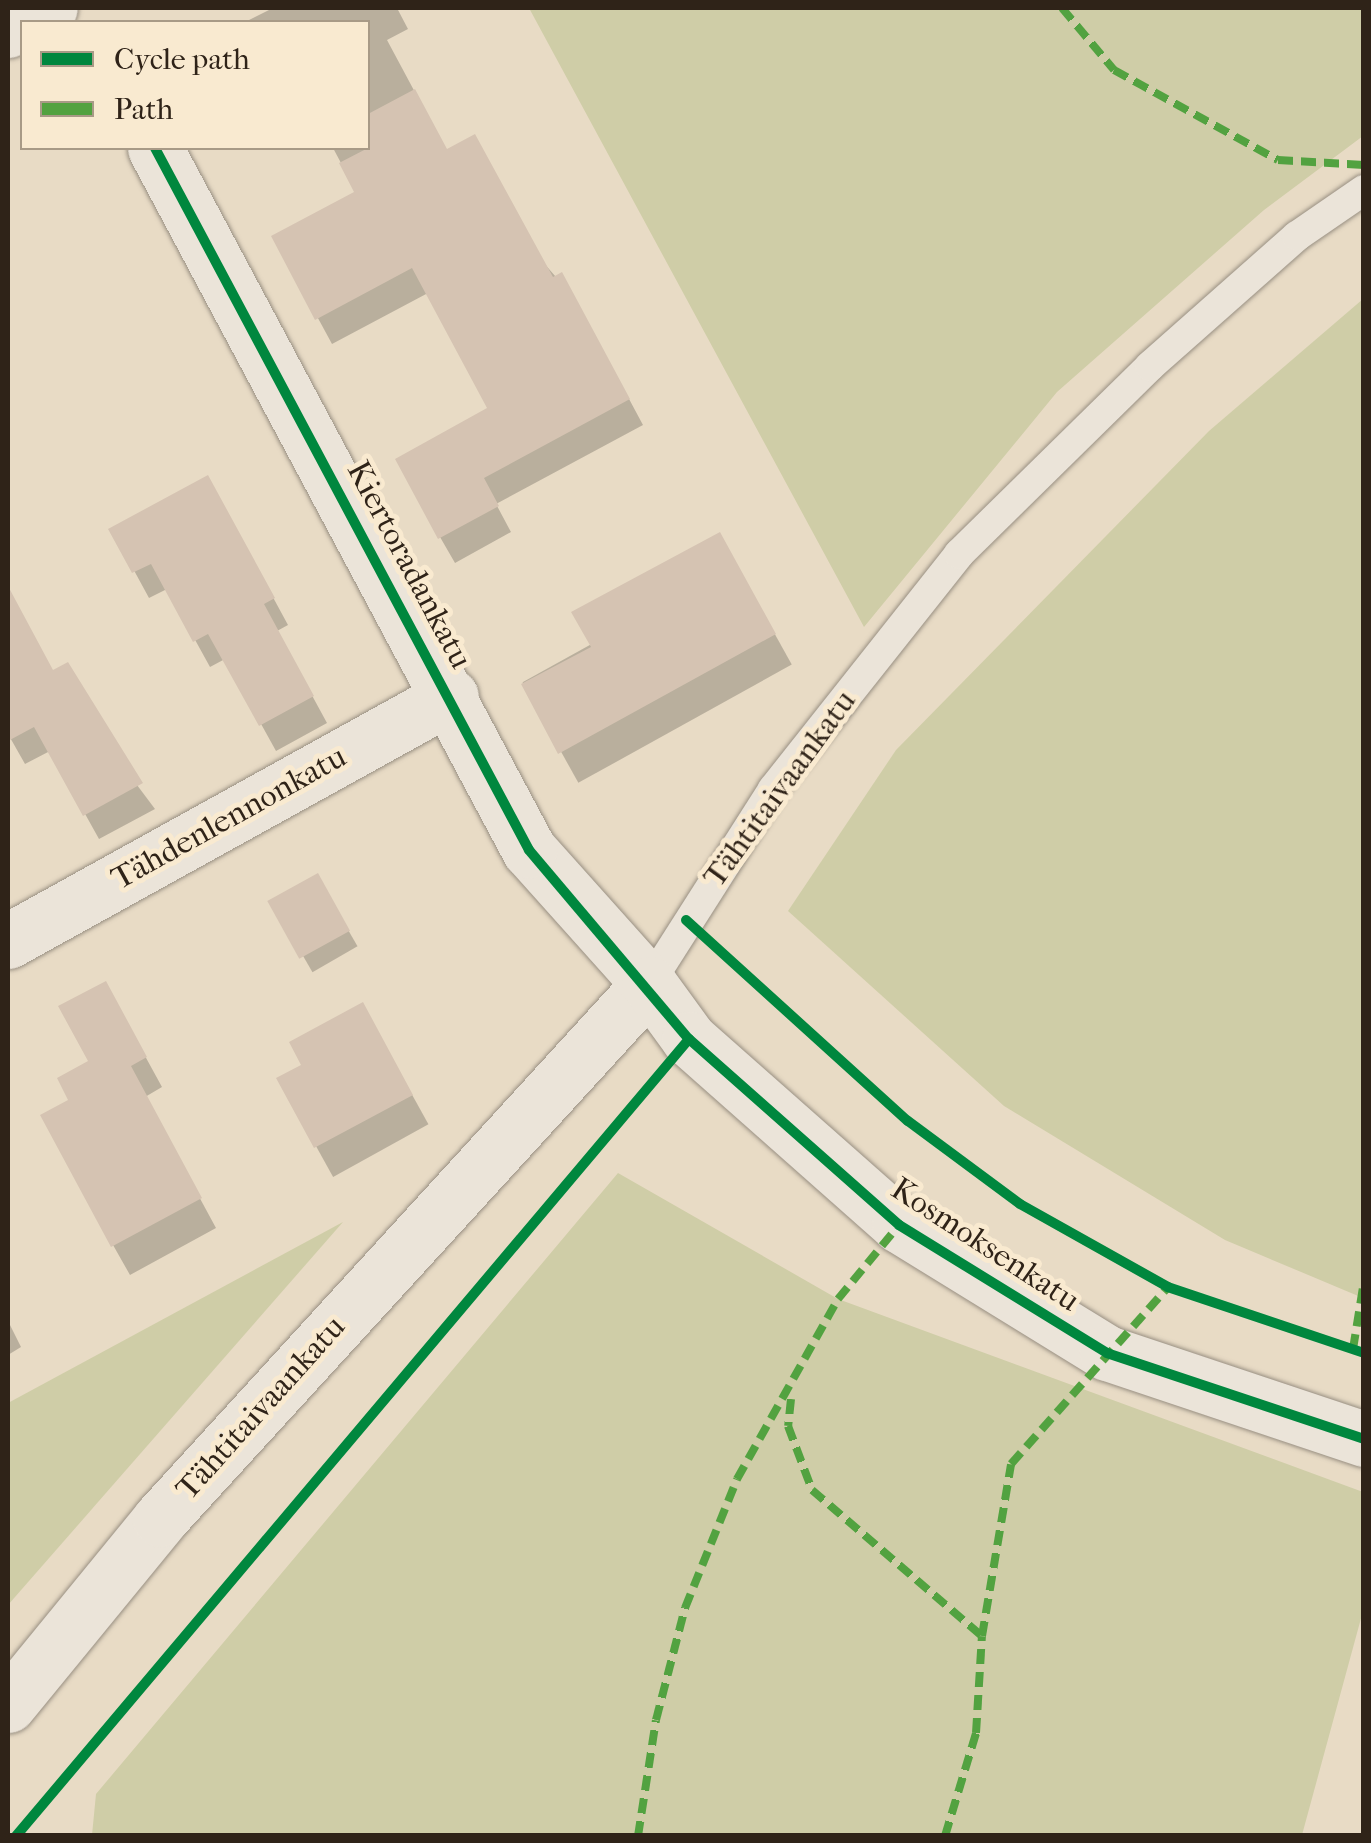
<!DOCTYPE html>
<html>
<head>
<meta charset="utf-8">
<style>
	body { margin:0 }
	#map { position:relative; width:1371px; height:1843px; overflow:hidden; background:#e8dbc5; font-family:"IM FELL French Canon",serif }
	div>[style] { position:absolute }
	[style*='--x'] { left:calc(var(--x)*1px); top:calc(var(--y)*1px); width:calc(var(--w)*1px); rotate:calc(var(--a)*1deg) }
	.green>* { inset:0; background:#cfcda7 }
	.shadow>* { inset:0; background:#0003; transform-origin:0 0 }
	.building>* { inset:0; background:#d5c3b2; transform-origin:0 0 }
	.roads { filter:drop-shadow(0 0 2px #988f82) drop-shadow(0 0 2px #988f82) }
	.service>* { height:30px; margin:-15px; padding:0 15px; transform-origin:15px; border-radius:15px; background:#ebe4d9 }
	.minor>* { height:55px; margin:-27.5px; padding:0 27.5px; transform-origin:27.5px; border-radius:27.5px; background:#ebe4d9 }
	.tertiary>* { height:55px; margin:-27.5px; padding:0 27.5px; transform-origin:27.5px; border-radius:27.5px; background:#ebe4d9 }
	.quiet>* { height:8px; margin-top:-4px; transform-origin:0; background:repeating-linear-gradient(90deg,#52a240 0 15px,transparent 0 23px) }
	.cycleway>* { height:10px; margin:-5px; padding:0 5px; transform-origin:5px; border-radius:5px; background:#00873e }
	span { translate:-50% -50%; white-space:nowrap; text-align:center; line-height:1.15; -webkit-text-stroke:10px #f9ead0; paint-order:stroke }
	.street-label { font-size:32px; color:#2f2318 }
	.frame { position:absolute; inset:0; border:10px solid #2f2318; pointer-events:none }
	.legend { position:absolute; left:20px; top:20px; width:350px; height:130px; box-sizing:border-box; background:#f9ead0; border:2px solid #a89a86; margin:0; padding:12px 18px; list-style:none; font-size:30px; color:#2f2318 }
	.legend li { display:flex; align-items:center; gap:20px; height:50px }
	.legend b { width:50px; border:2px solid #a89a86 }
</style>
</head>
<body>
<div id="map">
	<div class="green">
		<div style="clip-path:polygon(529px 8px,1363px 8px,1363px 136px,1264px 210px,1057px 392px,864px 627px)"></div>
		<div style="clip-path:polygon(1363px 299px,1363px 1298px,1225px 1240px,1004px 1106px,788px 911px,896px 750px,1209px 431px)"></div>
		<div style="clip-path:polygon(618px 1173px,838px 1299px,1363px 1492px,1363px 1611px,1302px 1835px,92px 1835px,96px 1794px)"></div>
		<div style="clip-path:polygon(343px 1222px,8px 1605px,8px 1403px)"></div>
	</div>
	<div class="shadow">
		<div style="clip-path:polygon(273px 8px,397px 8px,408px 29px,387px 40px,447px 152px,576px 300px,643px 425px,496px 504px,511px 532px,455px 563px,440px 537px,491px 409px,428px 293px,332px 344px,274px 237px,357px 193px,333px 148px,368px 148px,368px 22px,245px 22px)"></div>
		<div style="clip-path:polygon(223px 505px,288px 625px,277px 631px,327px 723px,276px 751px,225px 659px,210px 667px,167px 589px,149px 598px,112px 530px)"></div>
		<div style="left:736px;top:564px;width:115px;height:244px;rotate:61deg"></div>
		<div style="clip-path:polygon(8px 590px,53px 673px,155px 809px,99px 839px,50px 751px,25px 764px,8px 734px)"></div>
		<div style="left:317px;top:876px;width:81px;height:52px;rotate:60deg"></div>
		<div style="clip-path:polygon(122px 1014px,162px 1087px,145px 1097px,216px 1228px,130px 1275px,113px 1245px,71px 1101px)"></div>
		<div style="left:379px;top:1035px;width:102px;height:109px;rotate:61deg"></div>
		<div style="clip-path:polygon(8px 1321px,21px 1347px,8px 1355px)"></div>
	</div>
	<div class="building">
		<div style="clip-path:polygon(415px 89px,447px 149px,475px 134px,553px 277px,562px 272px,630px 399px,484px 478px,499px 506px,438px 539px,395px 459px,487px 408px,412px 268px,315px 320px,271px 236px,354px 192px,339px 163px,368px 148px,368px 114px)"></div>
		<div style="clip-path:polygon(208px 475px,275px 598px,264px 604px,314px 696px,259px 726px,208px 634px,193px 642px,151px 564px,132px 573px,108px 529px)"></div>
		<div style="clip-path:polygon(720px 532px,776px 634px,558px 754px,521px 684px,591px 647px,571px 612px)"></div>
		<div style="clip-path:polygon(8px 586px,53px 670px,68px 662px,143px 783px,83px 816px,34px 727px,8px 741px)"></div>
		<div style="left:318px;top:873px;width:66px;height:58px;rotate:61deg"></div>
		<div style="clip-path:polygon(106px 981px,147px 1057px,131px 1066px,202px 1198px,111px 1247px,40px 1115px,68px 1100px,57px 1078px,88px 1061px,58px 1006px)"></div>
		<div style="clip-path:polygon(363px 1002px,413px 1095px,314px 1148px,276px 1078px,301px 1065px,289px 1042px)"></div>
	</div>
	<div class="roads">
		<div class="service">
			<div style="--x:649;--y:984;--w:231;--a:-57.5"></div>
			<div style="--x:773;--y:789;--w:300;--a:-51.6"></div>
			<div style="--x:959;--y:554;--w:268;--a:-44.5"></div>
			<div style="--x:1150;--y:366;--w:196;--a:-41.5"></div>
			<div style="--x:1297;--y:236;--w:81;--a:-34.5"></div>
		</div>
		<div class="minor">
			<div style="--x:8;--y:30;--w:47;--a:-27.6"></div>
			<div style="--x:8;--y:941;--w:506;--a:-28.94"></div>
			<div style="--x:8;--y:1705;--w:240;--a:-50.7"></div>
			<div style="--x:160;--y:1519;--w:725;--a:-47.57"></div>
			<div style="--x:649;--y:984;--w:180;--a:-131.8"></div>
			<div style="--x:529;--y:850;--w:795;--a:-118.05"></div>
		</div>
		<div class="tertiary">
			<div style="--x:649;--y:984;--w:68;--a:54"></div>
			<div style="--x:689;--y:1039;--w:281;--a:41.5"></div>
			<div style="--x:899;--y:1225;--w:244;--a:31.6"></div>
			<div style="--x:1107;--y:1353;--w:271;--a:18.5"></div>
		</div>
	</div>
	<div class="quiet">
		<div style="--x:1062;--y:8;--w:81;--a:50"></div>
		<div style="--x:1114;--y:70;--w:187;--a:28.8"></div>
		<div style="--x:1278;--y:160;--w:86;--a:3.3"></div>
		<div style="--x:1353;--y:1349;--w:69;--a:-80.8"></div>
		<div style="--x:791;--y:1399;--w:27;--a:96"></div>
		<div style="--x:788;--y:1426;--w:68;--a:69.4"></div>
		<div style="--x:812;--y:1490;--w:224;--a:40.7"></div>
		<div style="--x:638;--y:1836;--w:117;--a:-81.2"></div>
		<div style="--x:656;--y:1720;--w:116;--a:-75.5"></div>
		<div style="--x:685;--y:1608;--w:139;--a:-68"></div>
		<div style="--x:737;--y:1479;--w:206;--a:-60.7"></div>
		<div style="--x:838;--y:1299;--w:96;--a:-50.5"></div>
		<div style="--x:945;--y:1836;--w:108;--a:-73.2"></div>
		<div style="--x:976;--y:1733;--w:97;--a:-86.5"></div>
		<div style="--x:982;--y:1636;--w:174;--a:-80.4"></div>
		<div style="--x:1011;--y:1464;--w:237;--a:-48.4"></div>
	</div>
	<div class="cycleway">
		<div style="--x:155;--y:148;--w:795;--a:61.95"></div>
		<div style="--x:529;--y:850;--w:248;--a:49.8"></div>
		<div style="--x:689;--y:1039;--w:281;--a:41.5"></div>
		<div style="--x:899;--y:1225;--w:244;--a:31.6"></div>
		<div style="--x:1107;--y:1353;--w:271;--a:18.5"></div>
		<div style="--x:686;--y:920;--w:299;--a:42.2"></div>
		<div style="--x:908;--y:1121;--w:139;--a:36.5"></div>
		<div style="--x:1020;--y:1204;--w:170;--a:29.3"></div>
		<div style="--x:1168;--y:1287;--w:207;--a:18.6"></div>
		<div style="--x:16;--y:1836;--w:1043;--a:-49.82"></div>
	</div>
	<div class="street-label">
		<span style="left:409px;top:565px;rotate:62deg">Kiertoradankatu</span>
		<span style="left:780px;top:789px;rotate:-54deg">Tähtitaivaankatu</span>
		<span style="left:229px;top:818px;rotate:-29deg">Tähdenlennonkatu</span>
		<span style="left:985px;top:1245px;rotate:33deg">Kosmoksenkatu</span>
		<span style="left:261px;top:1408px;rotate:-48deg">Tähtitaivaankatu</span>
	</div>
	<div class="frame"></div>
	<ul class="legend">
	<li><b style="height:12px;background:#00873e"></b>Cycle path</li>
	<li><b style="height:12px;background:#52a240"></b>Path</li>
	</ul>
</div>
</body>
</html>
